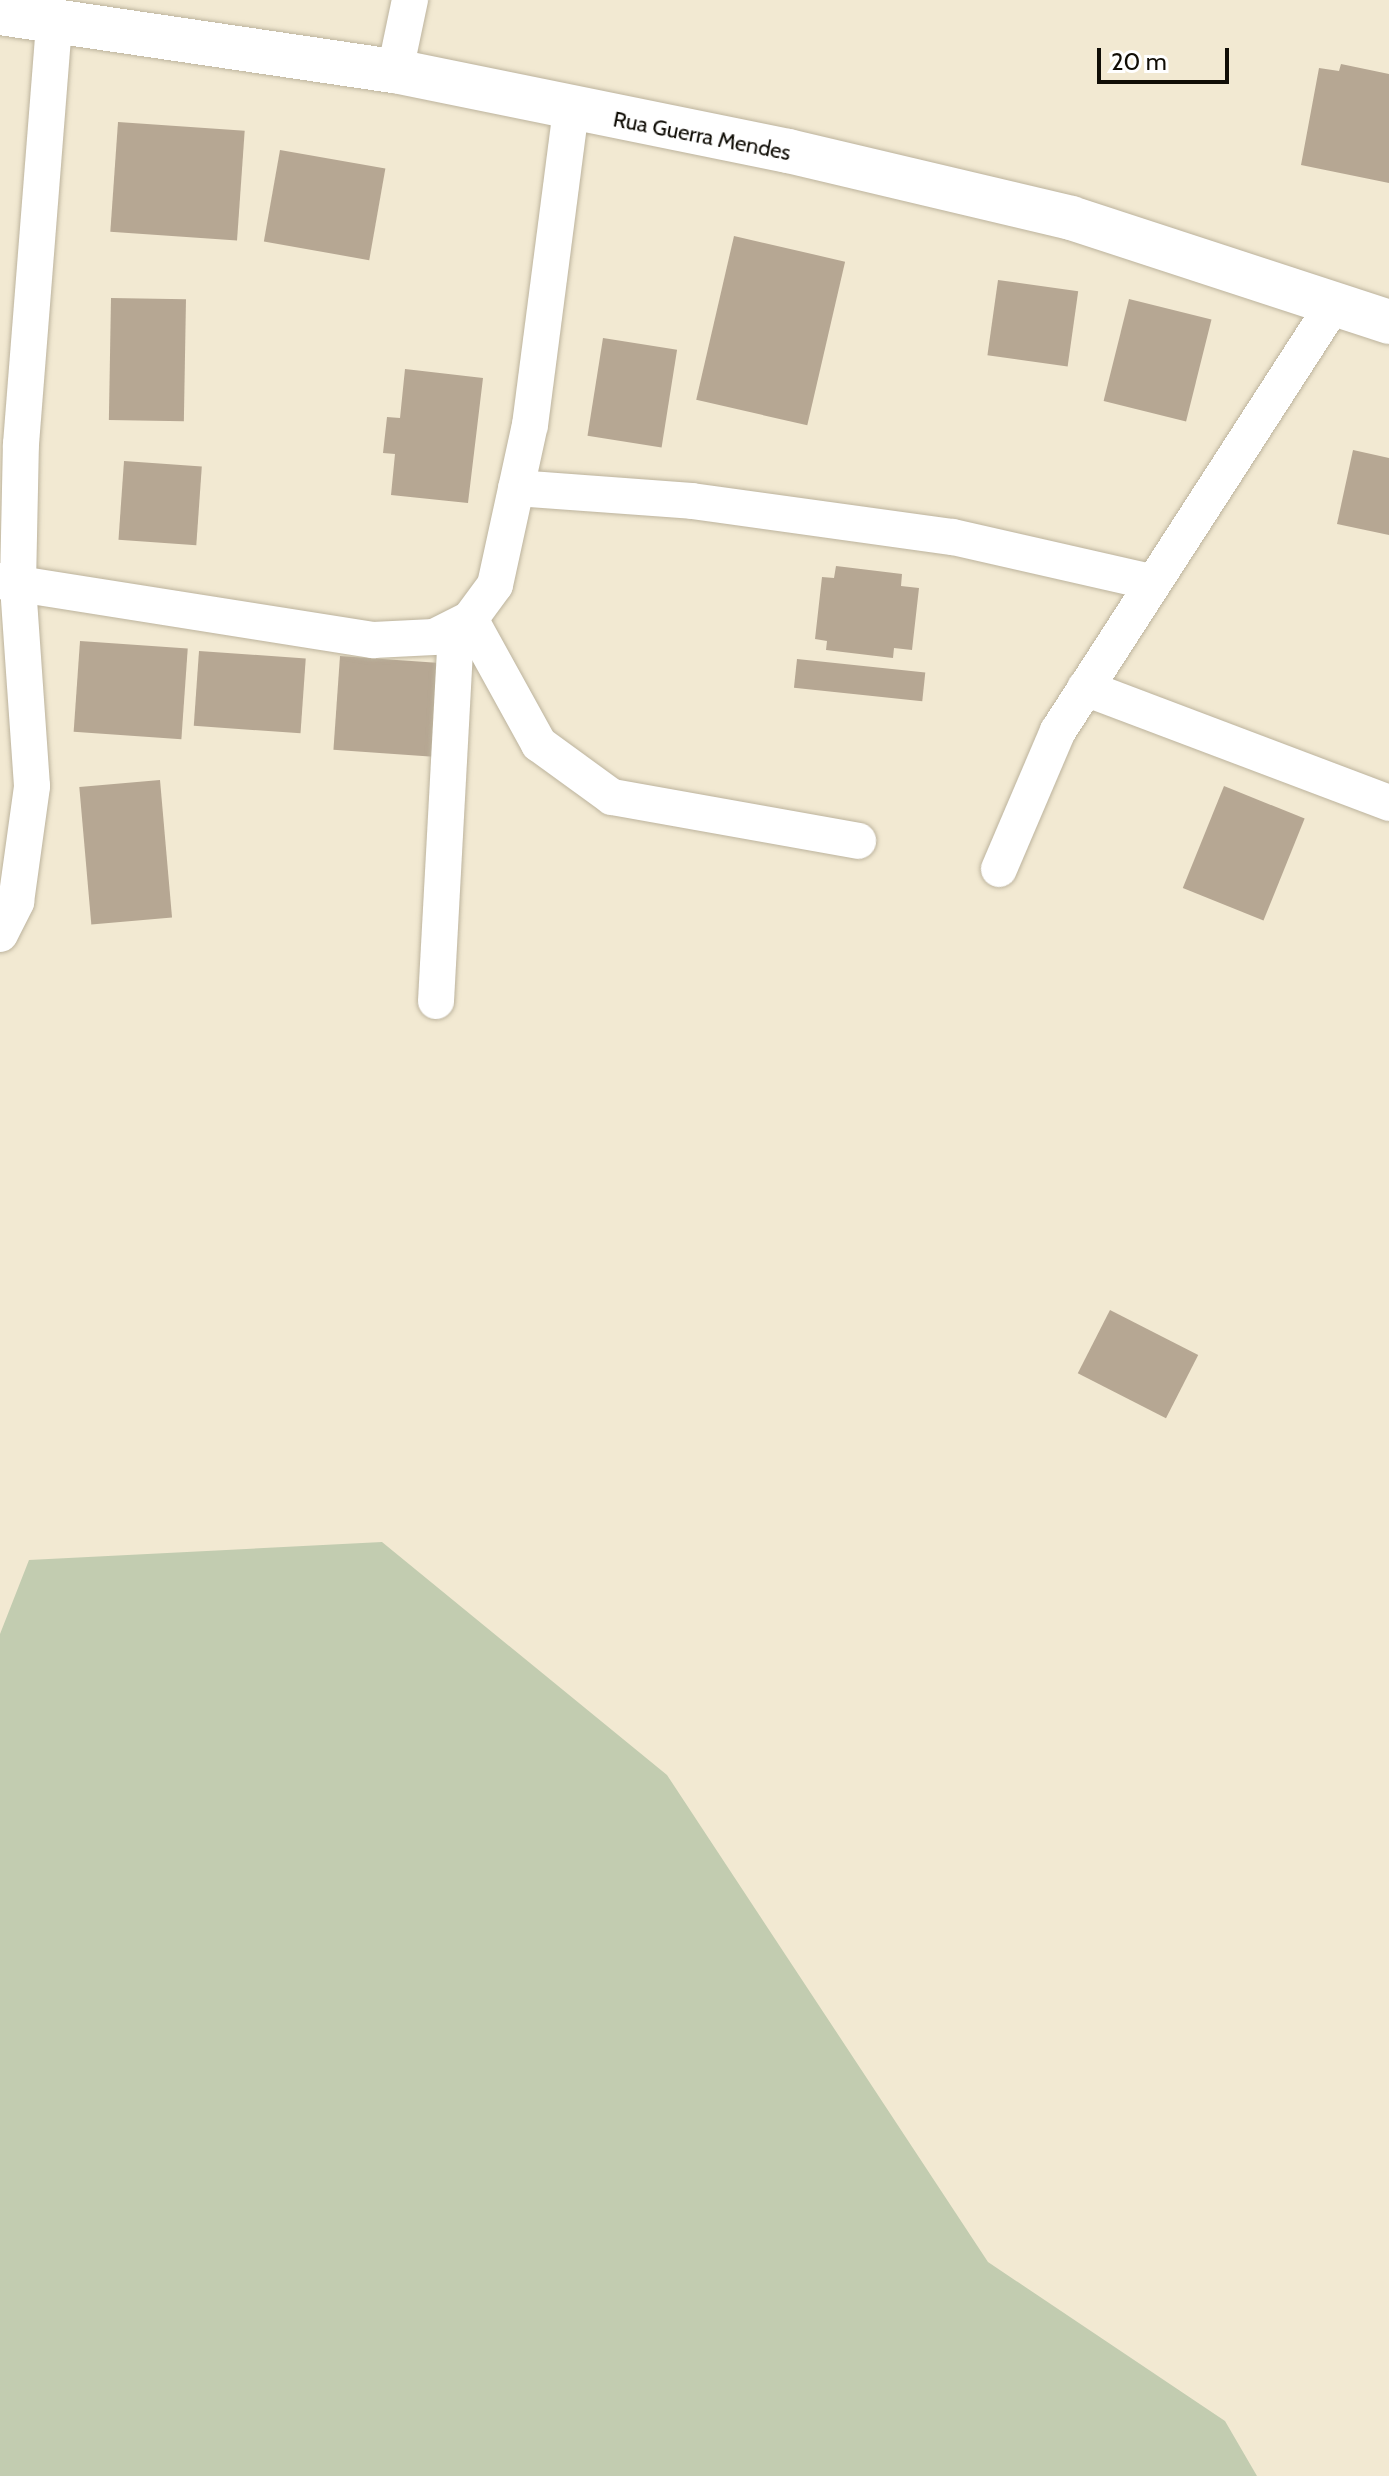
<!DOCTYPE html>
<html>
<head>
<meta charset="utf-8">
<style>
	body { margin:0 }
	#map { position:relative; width:1389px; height:2476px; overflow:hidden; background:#f2e9d2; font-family:Cabin,sans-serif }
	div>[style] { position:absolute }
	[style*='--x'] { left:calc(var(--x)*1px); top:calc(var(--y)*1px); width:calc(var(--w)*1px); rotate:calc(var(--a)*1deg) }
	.green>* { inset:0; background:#c2ccb0 }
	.building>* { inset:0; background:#b6a793; transform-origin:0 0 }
	.roads { filter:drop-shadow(0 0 2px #bcb39d) drop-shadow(0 0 2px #bcb39d) }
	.minor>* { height:36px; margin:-18px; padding:0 18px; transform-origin:18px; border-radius:18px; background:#fff }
	.tertiary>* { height:44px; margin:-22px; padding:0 22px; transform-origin:22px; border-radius:22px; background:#fff }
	span { translate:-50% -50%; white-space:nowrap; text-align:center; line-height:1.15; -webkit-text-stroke:6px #fff; paint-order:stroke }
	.street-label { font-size:22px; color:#100d06 }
	.scale { position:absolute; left:1097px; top:48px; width:132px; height:36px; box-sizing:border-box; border:4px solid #100d06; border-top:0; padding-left:10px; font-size:24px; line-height:28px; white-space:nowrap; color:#100d06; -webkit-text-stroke:6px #fff; paint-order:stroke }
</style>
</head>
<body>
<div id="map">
	<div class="green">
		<div style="clip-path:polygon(382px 1542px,667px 1775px,988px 2262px,1225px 2421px,1257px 2476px,0 2476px,0 1634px,29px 1560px)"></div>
	</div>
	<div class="building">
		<div style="clip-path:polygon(1341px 64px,1389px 74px,1389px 183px,1301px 165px,1319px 68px,1339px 71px)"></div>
		<div style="left:118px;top:122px;width:127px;height:110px;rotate:4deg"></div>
		<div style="left:280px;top:150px;width:107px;height:93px;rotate:10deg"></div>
		<div style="left:734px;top:236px;width:114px;height:168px;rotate:13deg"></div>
		<div style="left:998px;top:280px;width:81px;height:76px;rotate:8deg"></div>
		<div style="left:111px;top:298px;width:75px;height:122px;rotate:1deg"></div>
		<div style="left:1129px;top:299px;width:85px;height:105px;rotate:14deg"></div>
		<div style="left:603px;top:338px;width:75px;height:99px;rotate:9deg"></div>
		<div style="clip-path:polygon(405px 369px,483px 378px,468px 503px,391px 495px,395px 454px,383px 453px,387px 417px,400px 418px)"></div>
		<div style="clip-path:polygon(1353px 450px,1389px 458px,1389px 535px,1337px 524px)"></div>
		<div style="left:124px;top:461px;width:78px;height:79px;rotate:4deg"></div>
		<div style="clip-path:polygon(836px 566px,902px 574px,901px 586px,919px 588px,912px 650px,894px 648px,893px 658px,826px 650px,827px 641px,815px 639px,822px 577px,834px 578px)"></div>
		<div style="left:80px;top:641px;width:108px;height:91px;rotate:4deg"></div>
		<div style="left:199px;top:651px;width:107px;height:75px;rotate:4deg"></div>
		<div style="left:340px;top:656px;width:100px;height:94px;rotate:4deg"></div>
		<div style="left:797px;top:659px;width:129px;height:29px;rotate:6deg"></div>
		<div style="left:160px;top:780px;width:138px;height:81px;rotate:85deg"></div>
		<div style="left:1224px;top:786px;width:87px;height:110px;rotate:22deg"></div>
		<div style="left:1110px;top:1310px;width:99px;height:71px;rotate:27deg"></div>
	</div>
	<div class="roads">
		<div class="minor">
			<div style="--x:395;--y:71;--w:73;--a:-78.1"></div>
			<div style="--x:516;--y:488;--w:176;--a:4.2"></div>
			<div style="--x:692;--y:501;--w:263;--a:7.9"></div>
			<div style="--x:953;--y:537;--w:203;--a:12.8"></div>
			<div style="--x:0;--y:581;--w:378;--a:9"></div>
			<div style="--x:373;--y:640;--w:61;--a:-2.8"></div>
			<div style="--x:434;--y:637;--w:40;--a:-26.6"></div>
			<div style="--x:470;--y:619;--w:42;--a:-53.7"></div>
			<div style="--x:495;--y:585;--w:164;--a:-77.7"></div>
			<div style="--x:530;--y:425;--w:317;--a:-82.6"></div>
			<div style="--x:470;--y:619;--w:143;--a:61.1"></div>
			<div style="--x:539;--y:744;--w:90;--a:36"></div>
			<div style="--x:612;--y:797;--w:250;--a:10.1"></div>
			<div style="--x:1085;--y:688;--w:325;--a:20.7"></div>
			<div style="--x:999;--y:869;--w:150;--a:-66.9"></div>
			<div style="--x:1058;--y:731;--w:511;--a:-57.15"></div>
			<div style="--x:0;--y:934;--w:36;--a:-63"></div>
			<div style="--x:16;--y:902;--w:117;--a:-82.1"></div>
			<div style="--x:32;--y:786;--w:202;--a:-94"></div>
			<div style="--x:18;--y:584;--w:140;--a:-88.8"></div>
			<div style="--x:21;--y:444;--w:425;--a:-85.5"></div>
			<div style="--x:436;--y:1001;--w:374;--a:-86.9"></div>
		</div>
		<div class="tertiary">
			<div style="--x:0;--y:13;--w:399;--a:8.4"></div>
			<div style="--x:395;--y:71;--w:401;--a:11.5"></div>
			<div style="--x:788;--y:151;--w:291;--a:13.3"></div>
			<div style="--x:1071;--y:218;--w:335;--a:18.1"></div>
		</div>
	</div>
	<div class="street-label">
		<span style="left:702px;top:136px;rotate:11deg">Rua Guerra Mendes</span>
	</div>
	<div class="scale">20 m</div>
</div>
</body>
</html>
